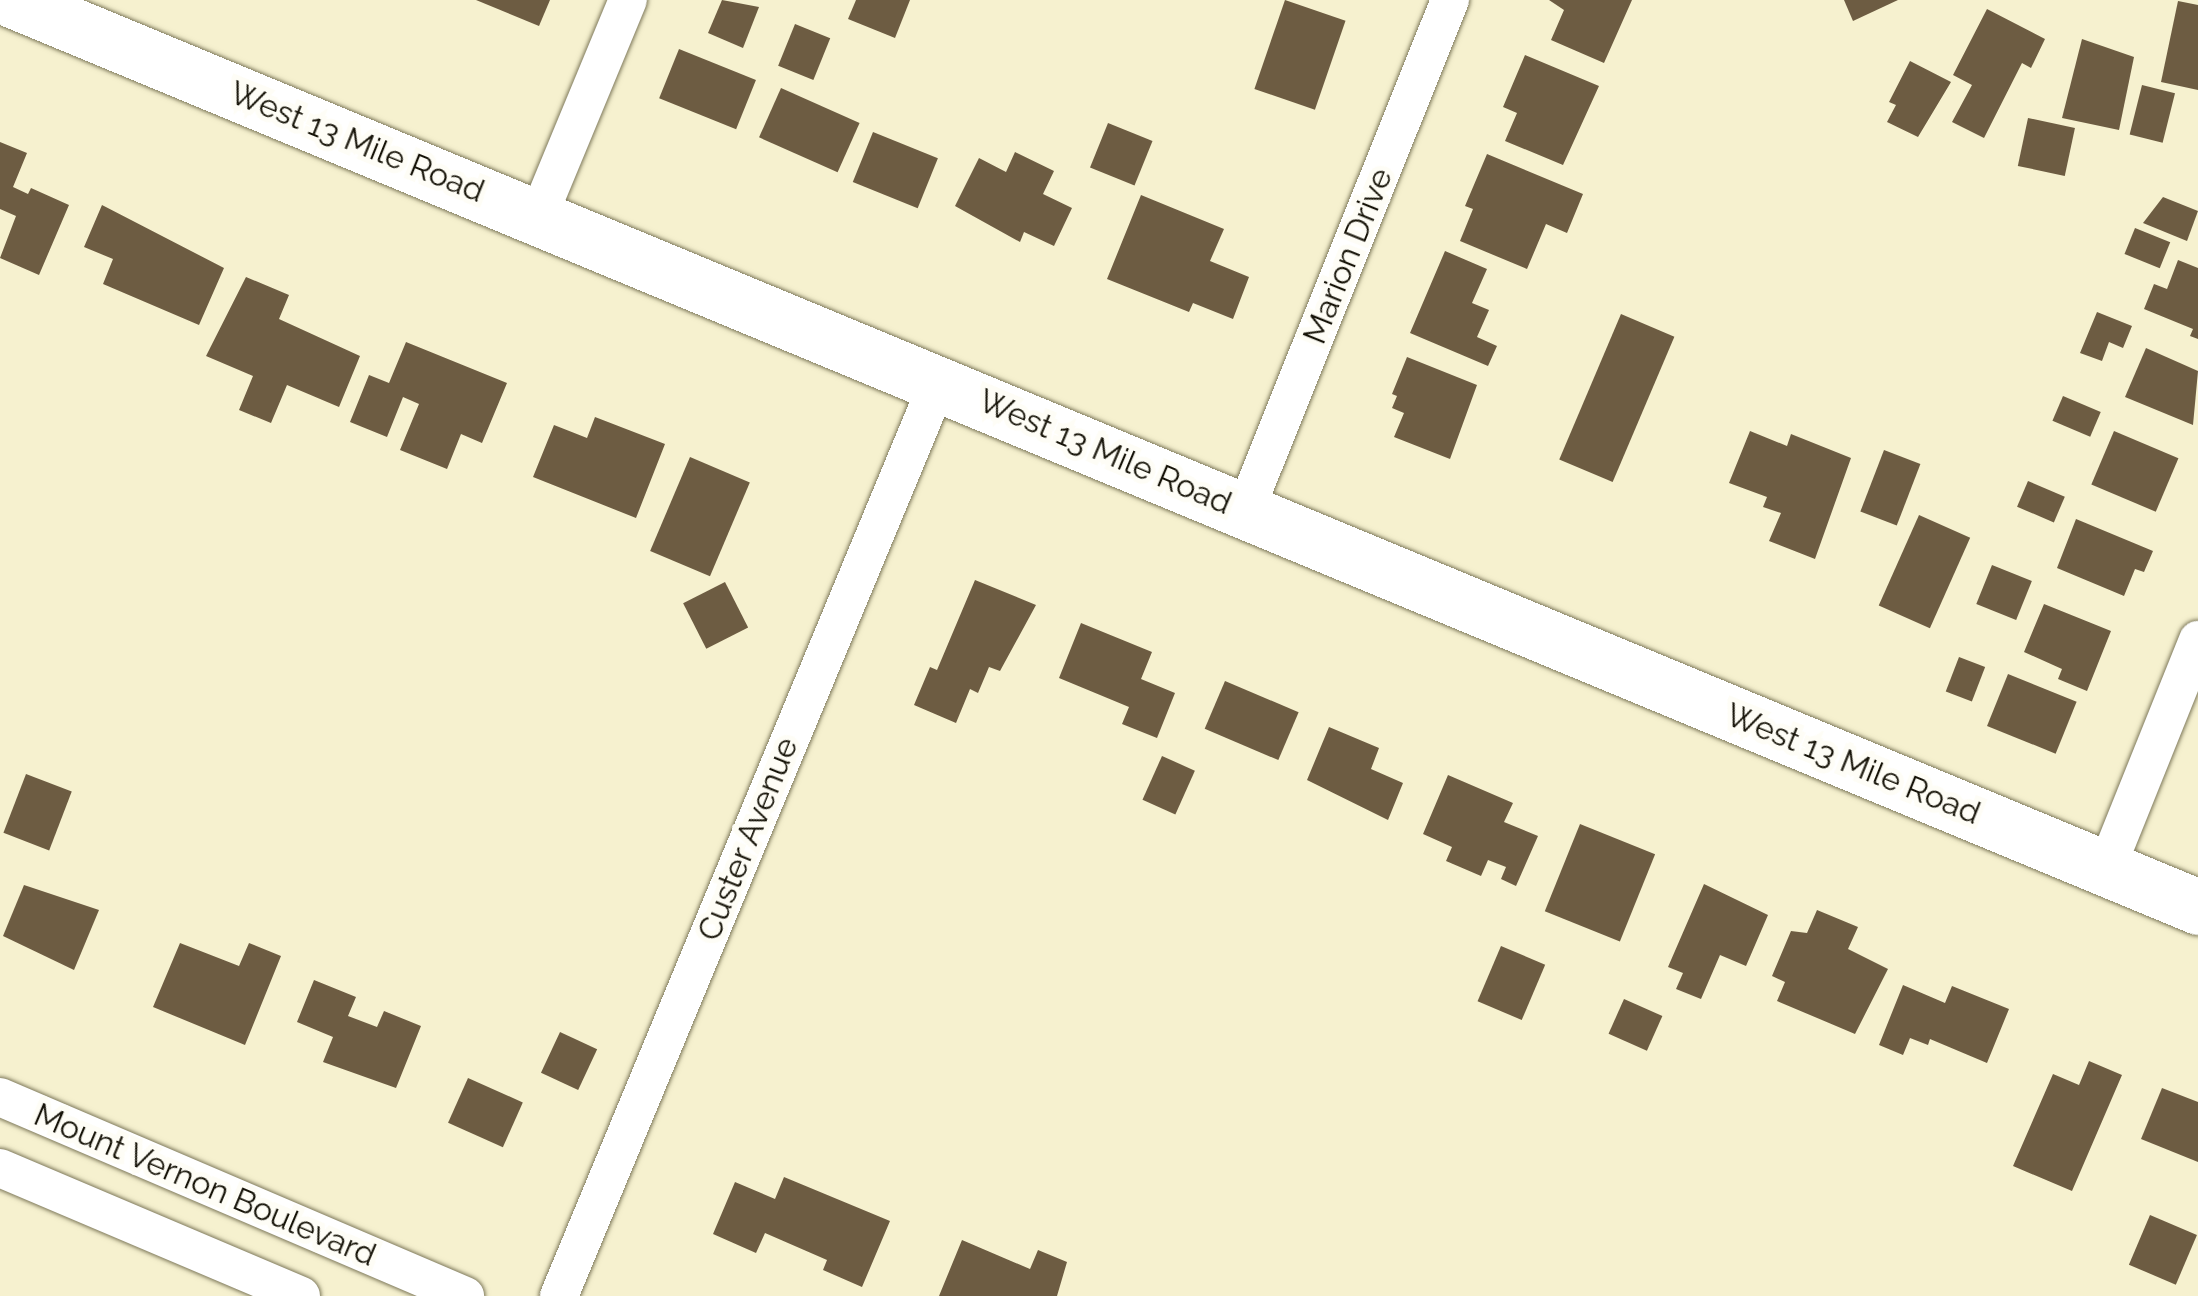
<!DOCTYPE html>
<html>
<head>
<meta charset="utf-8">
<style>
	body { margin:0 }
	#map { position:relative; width:2198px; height:1296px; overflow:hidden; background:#f6f1cf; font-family:Raleway,sans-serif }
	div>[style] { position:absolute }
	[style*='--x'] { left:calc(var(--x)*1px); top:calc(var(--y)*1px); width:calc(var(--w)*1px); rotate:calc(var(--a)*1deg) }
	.building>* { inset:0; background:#6d5c42; transform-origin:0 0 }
	.roads { filter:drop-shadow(0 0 2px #7e795b) drop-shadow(0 0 2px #7e795b) }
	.minor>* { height:38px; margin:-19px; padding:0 19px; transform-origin:19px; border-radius:19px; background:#fff }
	.secondary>* { height:55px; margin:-27.5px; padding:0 27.5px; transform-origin:27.5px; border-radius:27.5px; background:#fff }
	span { translate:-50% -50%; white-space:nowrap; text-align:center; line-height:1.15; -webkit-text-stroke:10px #fefdf6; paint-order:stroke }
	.street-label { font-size:32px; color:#161308 }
</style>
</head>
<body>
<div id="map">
	<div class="building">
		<div style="clip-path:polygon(476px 0,550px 0,539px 26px)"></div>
		<div style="clip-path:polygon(722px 0,759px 7px,743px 48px,708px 33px)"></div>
		<div style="clip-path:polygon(856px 0,910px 0,895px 38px,848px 19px)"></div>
		<div style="left:1285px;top:0;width:64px;height:94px;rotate:19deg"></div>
		<div style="clip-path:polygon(1549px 0,1632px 0,1604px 63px,1551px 40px,1564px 10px)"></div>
		<div style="clip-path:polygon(1844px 0,1898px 0,1853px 21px)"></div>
		<div style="clip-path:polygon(2178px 1px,2198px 5px,2198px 90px,2161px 82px)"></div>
		<div style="clip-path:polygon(1987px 9px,2045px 39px,2031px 68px,2022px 63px,1984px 138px,1952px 122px,1972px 85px,1953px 75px)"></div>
		<div style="left:795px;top:24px;width:38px;height:45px;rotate:22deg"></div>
		<div style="clip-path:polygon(2082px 39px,2134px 57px,2119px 130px,2062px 118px)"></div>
		<div style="left:679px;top:49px;width:83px;height:53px;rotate:22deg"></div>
		<div style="clip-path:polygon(1525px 55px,1599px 86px,1563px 165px,1505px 141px,1517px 113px,1503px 107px)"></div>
		<div style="clip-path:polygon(1910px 61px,1951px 82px,1918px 137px,1887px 122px,1896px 105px,1889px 102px)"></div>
		<div style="left:2142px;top:85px;width:34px;height:51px;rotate:14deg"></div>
		<div style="left:781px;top:88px;width:86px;height:54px;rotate:24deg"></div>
		<div style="left:2028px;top:118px;width:48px;height:49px;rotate:12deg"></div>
		<div style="left:1108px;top:123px;width:48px;height:48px;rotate:22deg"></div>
		<div style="left:873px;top:132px;width:70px;height:54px;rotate:22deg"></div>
		<div style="clip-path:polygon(0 142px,27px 153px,13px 187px,28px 194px,31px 188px,69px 205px,39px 275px,0 258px,16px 216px,0 209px)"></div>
		<div style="clip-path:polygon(1015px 152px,1054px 171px,1043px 194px,1072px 208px,1054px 246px,1024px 232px,1020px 242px,955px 206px,979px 158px,1006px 172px)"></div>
		<div style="clip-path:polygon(1487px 154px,1583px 194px,1567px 233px,1546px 224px,1527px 269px,1460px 241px,1473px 209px,1465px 206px)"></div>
		<div style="clip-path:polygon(1141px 195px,1224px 229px,1210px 261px,1249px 277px,1233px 319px,1193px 303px,1189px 312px,1107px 279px)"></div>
		<div style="clip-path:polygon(2163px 197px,2198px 211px,2187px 241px,2143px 223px)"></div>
		<div style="clip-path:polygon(102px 205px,224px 268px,199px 325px,103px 284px,113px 259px,84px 247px)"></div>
		<div style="left:2135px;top:228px;width:38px;height:28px;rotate:22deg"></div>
		<div style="clip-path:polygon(1445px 251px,1487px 269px,1472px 303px,1489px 310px,1477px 337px,1497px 346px,1488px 366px,1410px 333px)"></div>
		<div style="clip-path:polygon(2178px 260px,2198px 268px,2198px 339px,2190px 336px,2193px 329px,2144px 309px,2154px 284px,2167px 289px)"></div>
		<div style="clip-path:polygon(246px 277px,289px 295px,279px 319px,360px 356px,339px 407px,287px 385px,271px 423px,239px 410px,253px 376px,206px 356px)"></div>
		<div style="clip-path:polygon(2097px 312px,2132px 326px,2123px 348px,2109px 342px,2102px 361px,2080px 353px)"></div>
		<div style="left:1621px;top:314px;width:58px;height:158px;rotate:23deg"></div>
		<div style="clip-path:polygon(406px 342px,507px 383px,482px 443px,461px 434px,447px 469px,400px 450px,419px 404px,403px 397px,387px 437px,350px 422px,369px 375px,389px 383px)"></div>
		<div style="clip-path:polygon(2146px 348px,2198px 371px,2193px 425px,2125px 397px)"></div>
		<div style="clip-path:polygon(1407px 357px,1477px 385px,1450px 459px,1394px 437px,1404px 413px,1392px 408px,1397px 396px,1392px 394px)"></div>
		<div style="left:2063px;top:396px;width:41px;height:27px;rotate:23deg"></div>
		<div style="clip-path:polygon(595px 417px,665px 444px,636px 518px,533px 477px,554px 425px,587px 438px)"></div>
		<div style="clip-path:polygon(1750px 431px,1787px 446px,1791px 434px,1851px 458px,1815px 559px,1769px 541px,1781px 513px,1763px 507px,1767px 497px,1729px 483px)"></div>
		<div style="left:2114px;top:431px;width:70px;height:58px;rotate:23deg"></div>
		<div style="left:1884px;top:450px;width:39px;height:66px;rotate:21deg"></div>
		<div style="left:690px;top:457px;width:65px;height:102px;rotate:23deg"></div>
		<div style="left:2028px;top:481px;width:40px;height:28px;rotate:23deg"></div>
		<div style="left:1919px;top:515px;width:56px;height:99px;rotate:24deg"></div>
		<div style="clip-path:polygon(2076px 519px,2153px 551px,2144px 572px,2135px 569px,2124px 596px,2057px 568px)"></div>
		<div style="left:1992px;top:565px;width:43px;height:42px;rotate:22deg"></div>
		<div style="clip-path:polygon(975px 580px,1036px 605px,1000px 671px,989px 667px,978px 693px,970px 689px,956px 723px,914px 705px,930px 667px,937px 670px)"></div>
		<div style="left:725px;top:582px;width:51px;height:47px;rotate:63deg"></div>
		<div style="clip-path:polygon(2044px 604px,2111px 631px,2087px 691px,2058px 679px,2062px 669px,2024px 652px)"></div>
		<div style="clip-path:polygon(1081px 623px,1152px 652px,1141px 679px,1175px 693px,1157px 738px,1122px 724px,1129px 707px,1059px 678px)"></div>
		<div style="left:1959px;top:657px;width:28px;height:37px;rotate:21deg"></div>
		<div style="left:2008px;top:674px;width:74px;height:56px;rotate:22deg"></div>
		<div style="left:1225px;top:681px;width:80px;height:52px;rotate:23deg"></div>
		<div style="clip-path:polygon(1329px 727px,1379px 748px,1371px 769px,1403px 783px,1388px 820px,1307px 780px)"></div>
		<div style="left:1162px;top:756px;width:36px;height:48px;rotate:24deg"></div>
		<div style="left:26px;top:774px;width:49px;height:63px;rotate:21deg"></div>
		<div style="clip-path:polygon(1448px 775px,1513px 803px,1504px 822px,1538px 836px,1516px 886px,1501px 879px,1506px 867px,1488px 860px,1481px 876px,1446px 861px,1452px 847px,1423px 834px)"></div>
		<div style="left:1580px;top:824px;width:81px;height:94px;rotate:22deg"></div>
		<div style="clip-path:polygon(1704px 884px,1768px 915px,1746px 966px,1720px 955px,1701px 999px,1676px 989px,1683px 973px,1668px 967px)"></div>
		<div style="clip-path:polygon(24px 885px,99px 910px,74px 970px,3px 936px)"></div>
		<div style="clip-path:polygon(1817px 910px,1858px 927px,1848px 949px,1888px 969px,1855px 1034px,1777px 1001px,1785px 982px,1772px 976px,1791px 931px,1807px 933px)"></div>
		<div style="clip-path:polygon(180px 943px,239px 966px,249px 943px,281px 956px,245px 1045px,153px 1007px)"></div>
		<div style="left:1501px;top:946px;width:48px;height:60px;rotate:23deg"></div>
		<div style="clip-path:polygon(314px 980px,356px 997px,348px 1016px,377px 1027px,384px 1011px,421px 1026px,396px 1088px,323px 1062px,333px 1037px,297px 1022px)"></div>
		<div style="clip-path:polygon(1903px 985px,1945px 1003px,1952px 986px,2009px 1009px,1987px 1063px,1930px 1039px,1928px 1045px,1910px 1038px,1903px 1055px,1879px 1045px)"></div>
		<div style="left:1624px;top:999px;width:42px;height:38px;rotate:24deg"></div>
		<div style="left:560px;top:1032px;width:41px;height:45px;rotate:25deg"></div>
		<div style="clip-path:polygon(2089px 1061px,2122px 1075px,2072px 1191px,2013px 1166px,2053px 1074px,2079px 1085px)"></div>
		<div style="left:468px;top:1078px;width:60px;height:49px;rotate:24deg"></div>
		<div style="clip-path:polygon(2162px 1088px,2198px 1102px,2198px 1162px,2141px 1139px)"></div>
		<div style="clip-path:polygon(784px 1177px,890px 1221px,862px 1287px,823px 1270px,827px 1260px,765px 1233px,756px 1253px,713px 1234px,735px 1182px,775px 1199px)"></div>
		<div style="left:2150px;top:1215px;width:51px;height:54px;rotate:23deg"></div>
		<div style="clip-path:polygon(962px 1240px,1030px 1269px,1038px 1250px,1067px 1262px,1057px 1296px,939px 1296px)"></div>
	</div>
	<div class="roads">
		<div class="minor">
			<div style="--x:538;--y:217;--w:235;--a:-67.5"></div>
			<div style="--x:1245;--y:511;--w:551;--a:-68.14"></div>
			<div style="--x:2106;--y:869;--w:247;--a:-68.1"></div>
			<div style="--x:0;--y:1097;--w:506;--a:23.17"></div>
			<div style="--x:0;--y:1168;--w:327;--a:23"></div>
			<div style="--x:559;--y:1296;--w:989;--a:-67.46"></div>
		</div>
		<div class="secondary">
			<div style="--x:12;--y:0;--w:2367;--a:22.53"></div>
		</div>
	</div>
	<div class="street-label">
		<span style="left:357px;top:142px;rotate:22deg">West 13 Mile Road</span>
		<span style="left:1348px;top:256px;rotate:-68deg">Marion Drive</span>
		<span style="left:1105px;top:452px;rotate:23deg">West 13 Mile Road</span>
		<span style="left:1853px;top:764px;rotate:22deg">West 13 Mile Road</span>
		<span style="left:748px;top:839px;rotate:-68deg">Custer Avenue</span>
		<span style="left:205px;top:1185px;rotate:23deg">Mount Vernon Boulevard</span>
	</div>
</div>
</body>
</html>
